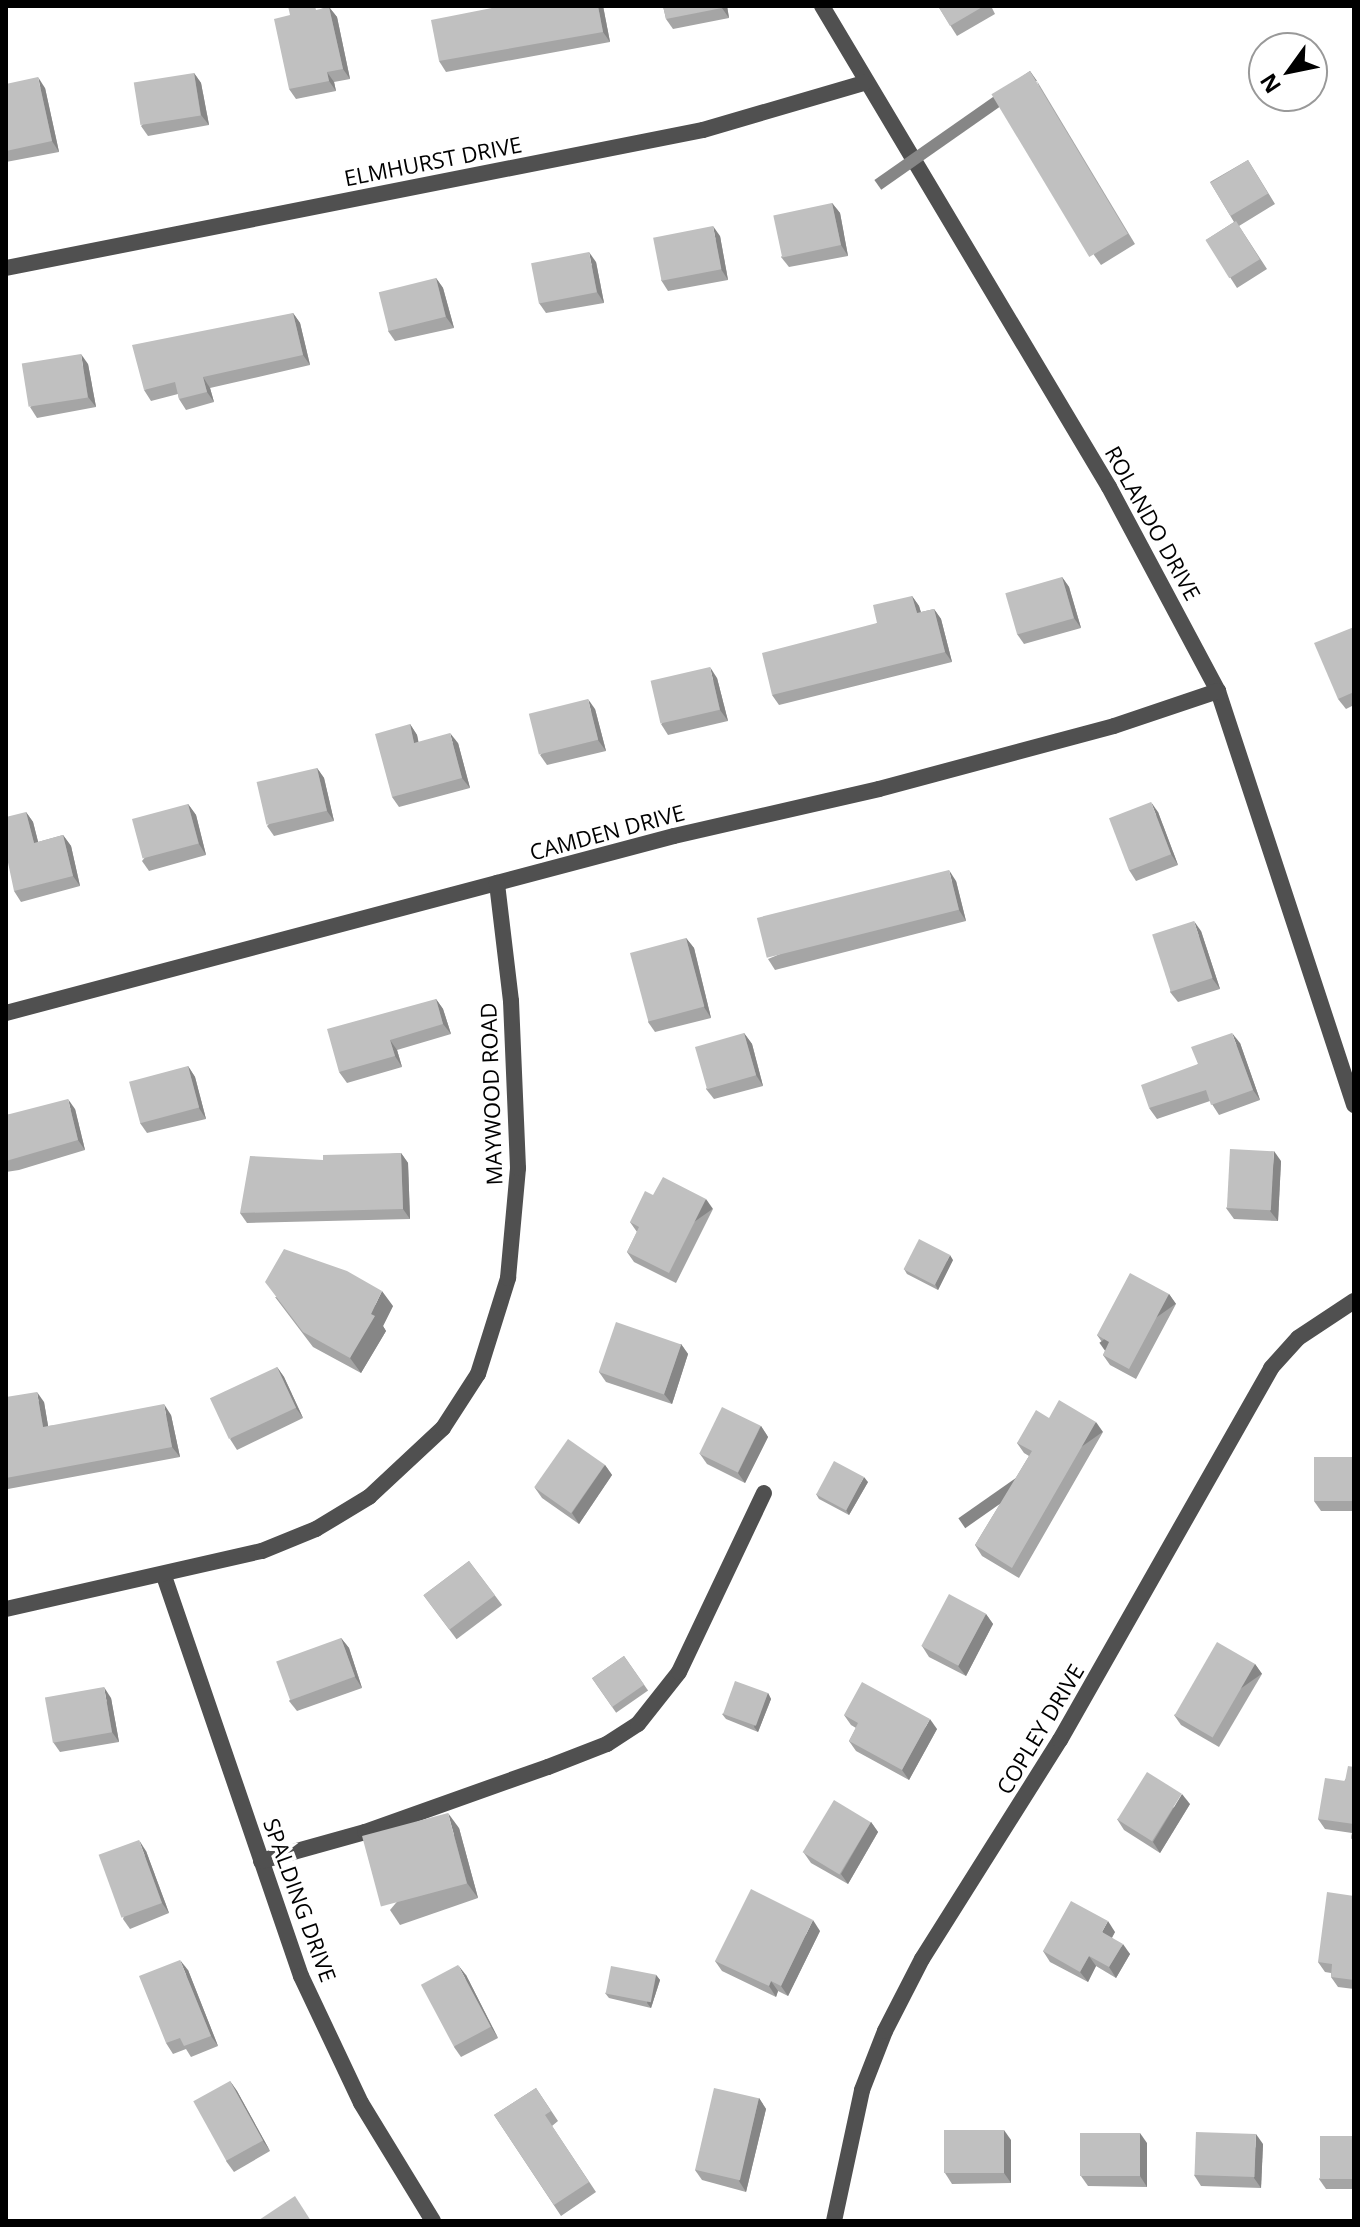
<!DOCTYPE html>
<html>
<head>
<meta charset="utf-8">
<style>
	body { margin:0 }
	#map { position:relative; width:1360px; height:2227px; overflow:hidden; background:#fff; font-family:"Open Sans",sans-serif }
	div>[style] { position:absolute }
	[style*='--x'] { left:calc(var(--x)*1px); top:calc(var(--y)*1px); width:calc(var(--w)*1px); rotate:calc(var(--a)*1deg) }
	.street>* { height:16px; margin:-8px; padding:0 8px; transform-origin:8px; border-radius:8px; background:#505050 }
	.wall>* { inset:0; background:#a5a5a5; transform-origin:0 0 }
	.shaded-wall>* { inset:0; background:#868686; transform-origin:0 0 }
	.building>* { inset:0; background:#c0c0c0; transform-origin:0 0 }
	span { translate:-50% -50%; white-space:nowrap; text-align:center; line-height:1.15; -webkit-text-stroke:7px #fff; paint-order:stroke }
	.street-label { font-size:22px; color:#000 }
	.frame { position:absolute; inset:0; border:8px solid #000; pointer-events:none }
	.north { position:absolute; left:1248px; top:32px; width:80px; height:80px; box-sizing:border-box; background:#fff; border:2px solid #999; border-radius:50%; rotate:237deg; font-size:22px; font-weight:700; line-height:32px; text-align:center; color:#000 }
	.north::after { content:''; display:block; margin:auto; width:28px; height:36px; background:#000; clip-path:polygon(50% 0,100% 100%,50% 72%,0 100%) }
</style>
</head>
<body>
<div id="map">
	<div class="street">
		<div style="--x:822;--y:6;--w:560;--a:59.18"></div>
		<div style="--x:1109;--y:487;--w:231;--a:61.9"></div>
		<div style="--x:1218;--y:691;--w:436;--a:71.8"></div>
		<div style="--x:6;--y:268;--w:711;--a:-11.2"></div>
		<div style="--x:703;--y:130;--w:168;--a:-16.3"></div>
		<div style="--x:6;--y:1013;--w:691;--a:-14.84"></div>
		<div style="--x:674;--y:836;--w:210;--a:-12.9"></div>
		<div style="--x:879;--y:789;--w:243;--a:-15"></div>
		<div style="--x:1114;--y:726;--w:110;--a:-18.6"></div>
		<div style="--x:164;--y:1576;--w:423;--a:71.1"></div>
		<div style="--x:301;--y:1976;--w:140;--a:64.7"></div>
		<div style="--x:361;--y:2103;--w:138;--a:58.6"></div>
		<div style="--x:6;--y:1609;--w:262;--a:-12.8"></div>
		<div style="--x:262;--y:1551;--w:58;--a:-22.2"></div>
		<div style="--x:316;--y:1529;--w:62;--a:-31.1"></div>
		<div style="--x:369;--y:1497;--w:101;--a:-43"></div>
		<div style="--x:443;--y:1428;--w:64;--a:-57.1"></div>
		<div style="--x:478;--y:1374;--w:101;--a:-72.6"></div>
		<div style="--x:508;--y:1278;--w:110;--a:-84.8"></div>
		<div style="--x:518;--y:1168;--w:167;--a:-92.4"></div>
		<div style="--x:511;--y:1001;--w:119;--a:-96.8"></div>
		<div style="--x:261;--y:1861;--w:108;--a:-15.6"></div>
		<div style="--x:365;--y:1832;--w:194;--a:-19.6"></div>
		<div style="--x:548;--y:1767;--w:63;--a:-21.3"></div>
		<div style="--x:607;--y:1744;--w:37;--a:-33"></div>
		<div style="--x:638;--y:1724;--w:66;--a:-51.7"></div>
		<div style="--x:679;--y:1672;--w:198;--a:-64.6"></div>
		<div style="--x:834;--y:2221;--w:134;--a:-77.9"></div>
		<div style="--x:862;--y:2090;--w:63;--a:-68.7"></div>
		<div style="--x:885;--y:2031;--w:81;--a:-62.8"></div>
		<div style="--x:922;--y:1959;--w:259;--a:-57.8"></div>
		<div style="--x:1060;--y:1740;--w:428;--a:-60.4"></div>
		<div style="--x:1271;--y:1368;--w:40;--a:-48"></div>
		<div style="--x:1298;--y:1338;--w:67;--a:-33.5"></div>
	</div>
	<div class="wall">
		<div style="clip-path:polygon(502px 6px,603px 6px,610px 42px,446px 72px,439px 61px)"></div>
		<div style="clip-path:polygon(663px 6px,727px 6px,729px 18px,673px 29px,666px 19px)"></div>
		<div style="clip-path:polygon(938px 6px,991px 6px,995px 14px,957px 36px)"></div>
		<div style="clip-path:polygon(329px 7px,337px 17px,350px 79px,334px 82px,336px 91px,296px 99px,289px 89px,321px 9px)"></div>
		<div style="clip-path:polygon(194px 73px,201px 83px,209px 125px,148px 136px,141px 126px)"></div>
		<div style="clip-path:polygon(1037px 81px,1135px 244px,1101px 265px,1094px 255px)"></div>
		<div style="clip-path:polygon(6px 84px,45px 88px,59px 152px,6px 162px)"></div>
		<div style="clip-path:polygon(1248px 160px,1275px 204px,1239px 226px,1267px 269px,1237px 288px,1206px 240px,1234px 222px,1210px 182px)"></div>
		<div style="clip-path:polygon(832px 203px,840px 213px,848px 256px,789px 267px,781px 257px)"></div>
		<div style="clip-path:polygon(720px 236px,728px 280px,668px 291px,661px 280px)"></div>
		<div style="clip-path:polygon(596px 262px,604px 303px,546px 313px,539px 303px)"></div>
		<div style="clip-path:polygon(436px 278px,443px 288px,454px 328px,395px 341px,388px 331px)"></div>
		<div style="clip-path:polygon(293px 313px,300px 323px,310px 365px,210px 388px,214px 402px,186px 410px,179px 399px,178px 394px,151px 401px,144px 390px)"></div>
		<div style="clip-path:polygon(88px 364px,96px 407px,37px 418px,30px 407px)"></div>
		<div style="clip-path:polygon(1062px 577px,1069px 587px,1081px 628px,1024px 644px,1017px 634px)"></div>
		<div style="clip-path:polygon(912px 596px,919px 606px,921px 612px,934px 609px,941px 619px,952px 662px,779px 705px,772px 695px,877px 623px)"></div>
		<div style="clip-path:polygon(1354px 627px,1354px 705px,1346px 709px,1338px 699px)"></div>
		<div style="clip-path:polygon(717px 678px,728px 721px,668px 735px,661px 724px)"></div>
		<div style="clip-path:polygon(595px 709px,606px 751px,547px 765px,540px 755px)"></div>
		<div style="clip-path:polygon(410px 724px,417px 735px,418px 742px,458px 743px,470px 788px,399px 807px,392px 797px)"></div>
		<div style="clip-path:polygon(317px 768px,324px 778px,334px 821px,274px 836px,267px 826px)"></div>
		<div style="clip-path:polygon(188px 804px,196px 815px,206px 855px,149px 871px,142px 861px)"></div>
		<div style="clip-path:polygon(26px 812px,33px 822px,38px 842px,63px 835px,71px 846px,80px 886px,21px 902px,14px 891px)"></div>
		<div style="clip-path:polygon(1158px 812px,1178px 865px,1136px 881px,1129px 870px)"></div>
		<div style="clip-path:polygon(956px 881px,966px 921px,775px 970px,768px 959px)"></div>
		<div style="clip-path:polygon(1201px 931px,1220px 989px,1178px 1002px,1170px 992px)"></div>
		<div style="clip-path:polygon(686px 938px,694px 948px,711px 1018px,655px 1032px,648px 1022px)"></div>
		<div style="clip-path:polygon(436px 999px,443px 1009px,451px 1034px,397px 1050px,402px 1067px,347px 1083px,339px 1072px)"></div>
		<div style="clip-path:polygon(744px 1033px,752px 1044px,763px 1086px,714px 1099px,706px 1089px)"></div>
		<div style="clip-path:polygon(1240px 1043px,1260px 1100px,1219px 1115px,1210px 1101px,1157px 1119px,1149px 1108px,1198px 1064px)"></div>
		<div style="clip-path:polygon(188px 1066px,195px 1077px,206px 1119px,147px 1133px,140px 1123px)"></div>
		<div style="clip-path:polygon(75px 1109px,85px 1150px,19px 1170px,6px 1172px,6px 1115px)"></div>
		<div style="clip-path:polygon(401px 1153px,408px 1163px,410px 1219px,247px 1223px,240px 1213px,323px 1160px)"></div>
		<div style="clip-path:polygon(1281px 1161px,1278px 1221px,1234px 1219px,1226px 1208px)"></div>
		<div style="clip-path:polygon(713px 1209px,676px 1283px,634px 1262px,627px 1252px,637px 1232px,630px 1222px)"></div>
		<div style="clip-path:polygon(953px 1260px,938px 1290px,907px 1274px,904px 1269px)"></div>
		<div style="clip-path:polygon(1169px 1294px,1176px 1304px,1136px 1379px,1110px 1365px,1103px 1355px,1107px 1347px,1104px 1345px,1097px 1335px)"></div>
		<div style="clip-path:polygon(275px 1297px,393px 1306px,383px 1326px,386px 1331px,361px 1373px,313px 1347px)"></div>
		<div style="clip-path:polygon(681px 1344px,688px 1354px,672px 1404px,606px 1382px,599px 1372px)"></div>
		<div style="clip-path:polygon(277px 1367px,284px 1377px,303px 1418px,237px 1450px,230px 1439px)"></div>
		<div style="clip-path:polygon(6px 1397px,44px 1402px,48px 1426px,171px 1415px,180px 1457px,8px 1489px,6px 1486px)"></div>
		<div style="clip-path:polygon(1049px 1418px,1103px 1432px,1019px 1578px,982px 1556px,975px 1545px,1029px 1456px,1024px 1453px,1017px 1443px)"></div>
		<div style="clip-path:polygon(761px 1426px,768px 1437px,745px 1483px,707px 1464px,700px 1454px)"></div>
		<div style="clip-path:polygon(1354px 1457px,1354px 1511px,1321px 1511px,1314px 1501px)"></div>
		<div style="clip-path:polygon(605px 1465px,612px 1475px,579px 1524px,542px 1498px,535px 1488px)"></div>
		<div style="clip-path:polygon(868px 1482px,849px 1515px,819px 1499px,816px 1494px)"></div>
		<div style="left:469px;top:1561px;width:55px;height:57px;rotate:53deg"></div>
		<div style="clip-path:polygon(986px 1614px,993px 1624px,966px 1676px,929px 1657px,922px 1646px)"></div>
		<div style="clip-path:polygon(341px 1638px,349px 1648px,362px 1688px,297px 1711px,289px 1701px)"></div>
		<div style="left:624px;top:1656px;width:42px;height:39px;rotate:55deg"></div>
		<div style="clip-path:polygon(1255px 1664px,1262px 1674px,1219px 1747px,1181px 1725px,1174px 1715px)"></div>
		<div style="clip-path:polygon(768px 1693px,771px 1699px,758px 1732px,726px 1719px,722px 1714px)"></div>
		<div style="clip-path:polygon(111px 1698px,119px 1742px,60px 1752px,53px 1742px)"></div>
		<div style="clip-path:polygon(844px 1715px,937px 1729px,909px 1780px,856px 1751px,849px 1741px,856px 1728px,851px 1725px)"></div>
		<div style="clip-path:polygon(1354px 1767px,1354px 1842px,1351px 1838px,1352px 1833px,1325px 1829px,1318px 1819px)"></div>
		<div style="clip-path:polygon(1190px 1804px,1160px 1853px,1124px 1830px,1117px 1819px)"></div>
		<div style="clip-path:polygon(871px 1822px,878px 1832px,848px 1884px,811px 1863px,804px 1853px)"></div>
		<div style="clip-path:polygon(459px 1828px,478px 1898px,400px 1925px,390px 1910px)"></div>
		<div style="clip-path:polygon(146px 1851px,169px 1913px,130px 1929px,123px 1919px)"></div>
		<div style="clip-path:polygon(1354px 1896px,1354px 1989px,1338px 1987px,1331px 1977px,1331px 1973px,1325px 1972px,1318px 1962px)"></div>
		<div style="clip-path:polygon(820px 1931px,788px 1996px,778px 1991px,776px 1997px,722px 1971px,715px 1961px)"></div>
		<div style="clip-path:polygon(1115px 1932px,1112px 1938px,1130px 1954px,1116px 1978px,1096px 1966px,1088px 1982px,1050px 1962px,1043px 1951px)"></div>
		<div style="clip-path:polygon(188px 1970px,218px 2046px,191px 2057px,186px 2049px,173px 2054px,166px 2043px)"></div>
		<div style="clip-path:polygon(466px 1975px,498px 2038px,461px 2057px,454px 2047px)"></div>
		<div style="clip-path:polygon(656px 1975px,660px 1980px,651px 2008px,609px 1998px,605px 1993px)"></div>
		<div style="clip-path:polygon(230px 2081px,237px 2091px,270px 2151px,234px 2172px,226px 2161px)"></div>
		<div style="clip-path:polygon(536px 2088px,558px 2121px,552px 2126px,596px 2192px,561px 2216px,494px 2115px)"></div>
		<div style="clip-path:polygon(759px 2098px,766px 2109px,746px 2192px,702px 2180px,695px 2170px)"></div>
		<div style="clip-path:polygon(1354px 2136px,1354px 2189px,1326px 2189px,1319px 2179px)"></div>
		<div style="clip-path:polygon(1011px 2140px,1011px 2183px,952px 2184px,945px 2173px)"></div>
		<div style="clip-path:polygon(1147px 2143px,1147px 2187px,1088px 2186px,1081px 2176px)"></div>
		<div style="clip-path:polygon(1263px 2144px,1261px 2188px,1201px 2186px,1194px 2175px)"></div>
	</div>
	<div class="shaded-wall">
		<div style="clip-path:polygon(598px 6px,603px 6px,610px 42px,603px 32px)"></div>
		<div style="clip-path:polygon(722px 6px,727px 6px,729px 18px,722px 8px)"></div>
		<div style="clip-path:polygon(329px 7px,337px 17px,350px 79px,343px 69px)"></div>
		<div style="left:1030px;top:71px;width:12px;height:190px;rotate:55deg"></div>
		<div style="clip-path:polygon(327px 72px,334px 82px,336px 91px,329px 81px)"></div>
		<div style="clip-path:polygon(194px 73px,201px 83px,209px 125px,201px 115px)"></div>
		<div style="clip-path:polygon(38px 77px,45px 88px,59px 152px,52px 141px)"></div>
		<div style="clip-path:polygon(832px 203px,840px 213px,848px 256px,841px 245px)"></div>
		<div style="clip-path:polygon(713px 226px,720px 236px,728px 280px,721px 269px)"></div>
		<div style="clip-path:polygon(589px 252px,596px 262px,604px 303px,597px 292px)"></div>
		<div style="clip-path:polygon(436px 278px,443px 288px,454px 328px,446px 317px)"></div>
		<div style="clip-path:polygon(293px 313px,300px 323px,310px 365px,303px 355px)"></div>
		<div style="clip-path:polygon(81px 354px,88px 364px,96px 407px,88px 397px)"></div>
		<div style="clip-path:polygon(203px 377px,210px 388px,214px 402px,207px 392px)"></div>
		<div style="clip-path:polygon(1062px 577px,1069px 587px,1081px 628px,1074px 618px)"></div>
		<div style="clip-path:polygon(912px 596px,919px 606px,924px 624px,917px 613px)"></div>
		<div style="clip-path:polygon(934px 609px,941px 619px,952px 662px,945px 652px)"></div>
		<div style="clip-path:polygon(710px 667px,717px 678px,728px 721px,720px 710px)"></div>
		<div style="clip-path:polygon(588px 699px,595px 709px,606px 751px,598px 740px)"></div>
		<div style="clip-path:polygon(410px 724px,417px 735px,421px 753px,414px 743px)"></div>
		<div style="clip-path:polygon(450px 733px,458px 743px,470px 788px,462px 778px)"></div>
		<div style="clip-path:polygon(317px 768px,324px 778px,334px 821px,327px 811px)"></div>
		<div style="clip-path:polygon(1151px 802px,1158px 812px,1178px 865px,1171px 854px)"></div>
		<div style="clip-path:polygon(188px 804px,196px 815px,206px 855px,199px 844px)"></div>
		<div style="clip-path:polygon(26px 812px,33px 822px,41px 853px,34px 843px)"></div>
		<div style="clip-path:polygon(63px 835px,71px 846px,80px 886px,73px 876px)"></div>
		<div style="clip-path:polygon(949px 870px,956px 881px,966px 921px,959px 910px)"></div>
		<div style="clip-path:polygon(1194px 921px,1201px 931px,1220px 989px,1212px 978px)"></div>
		<div style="clip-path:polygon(686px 938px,694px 948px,711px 1018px,704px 1007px)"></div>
		<div style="clip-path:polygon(436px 999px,443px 1009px,451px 1034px,443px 1024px)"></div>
		<div style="clip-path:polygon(744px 1033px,752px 1044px,763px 1086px,756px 1075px)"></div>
		<div style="clip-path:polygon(1232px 1033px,1240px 1043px,1260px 1100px,1253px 1090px)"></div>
		<div style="clip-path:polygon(390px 1040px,397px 1050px,402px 1067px,395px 1056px)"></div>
		<div style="clip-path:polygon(188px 1066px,195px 1077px,206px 1119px,199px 1108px)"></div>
		<div style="clip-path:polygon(68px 1099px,75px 1109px,85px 1150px,78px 1140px)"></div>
		<div style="clip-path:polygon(1274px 1151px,1281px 1161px,1278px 1221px,1270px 1211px)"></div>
		<div style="clip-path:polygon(401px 1153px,408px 1163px,410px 1219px,403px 1209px)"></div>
		<div style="left:706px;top:1199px;width:12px;height:83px;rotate:55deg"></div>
		<div style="clip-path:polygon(950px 1255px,953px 1260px,938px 1290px,935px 1284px)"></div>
		<div style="clip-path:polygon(382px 1291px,393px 1306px,383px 1326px,386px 1331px,361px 1373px,350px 1358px)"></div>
		<div style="left:1169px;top:1294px;width:12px;height:85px;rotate:55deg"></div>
		<div style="clip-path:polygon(681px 1344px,688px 1354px,672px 1404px,664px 1394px)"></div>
		<div style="clip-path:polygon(277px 1367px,284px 1377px,303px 1418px,296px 1408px)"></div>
		<div style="clip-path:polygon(37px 1392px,44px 1402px,50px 1437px,43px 1427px)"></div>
		<div style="clip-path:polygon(164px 1404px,171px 1415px,180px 1457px,172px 1447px)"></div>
		<div style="left:1096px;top:1422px;width:12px;height:168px;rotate:55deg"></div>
		<div style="clip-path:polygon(761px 1426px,768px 1437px,745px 1483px,738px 1473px)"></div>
		<div style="clip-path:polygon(605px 1465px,612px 1475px,579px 1524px,572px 1513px)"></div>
		<div style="clip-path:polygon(864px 1477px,868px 1482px,849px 1515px,846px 1510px)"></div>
		<div style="clip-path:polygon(986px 1614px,993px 1624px,966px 1676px,958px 1666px)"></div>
		<div style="clip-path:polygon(341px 1638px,349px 1648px,362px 1688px,355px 1677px)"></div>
		<div style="left:1255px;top:1664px;width:12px;height:85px;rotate:55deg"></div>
		<div style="clip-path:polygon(104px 1687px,111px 1698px,119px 1742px,112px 1732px)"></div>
		<div style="clip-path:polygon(768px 1693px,771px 1699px,758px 1732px,754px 1727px)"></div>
		<div style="clip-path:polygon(930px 1719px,937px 1729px,909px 1780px,902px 1770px)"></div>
		<div style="clip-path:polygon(1182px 1794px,1190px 1804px,1160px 1853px,1153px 1842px)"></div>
		<div style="clip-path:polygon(448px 1813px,459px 1828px,478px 1898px,467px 1883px)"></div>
		<div style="clip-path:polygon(871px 1822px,878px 1832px,848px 1884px,841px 1874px)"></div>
		<div style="clip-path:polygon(139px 1840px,146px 1851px,169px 1913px,162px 1903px)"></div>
		<div style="clip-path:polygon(813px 1920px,820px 1931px,788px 1996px,781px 1986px)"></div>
		<div style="clip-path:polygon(1108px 1921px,1115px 1932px,1109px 1942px,1102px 1932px)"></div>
		<div style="clip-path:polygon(1123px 1944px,1130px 1954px,1116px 1978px,1109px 1967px)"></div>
		<div style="clip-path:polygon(1089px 1956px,1096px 1966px,1088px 1982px,1080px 1972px)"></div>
		<div style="clip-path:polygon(180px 1960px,188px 1970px,218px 2046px,211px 2036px)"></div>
		<div style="clip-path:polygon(458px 1965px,466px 1975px,498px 2038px,491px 2027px)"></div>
		<div style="clip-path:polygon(656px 1975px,660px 1980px,651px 2008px,647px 2003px)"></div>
		<div style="clip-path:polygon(771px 1981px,778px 1991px,776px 1997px,769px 1986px)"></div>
		<div style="clip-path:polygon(230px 2081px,237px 2091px,270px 2151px,263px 2141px)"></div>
		<div style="clip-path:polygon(759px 2098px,766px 2109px,746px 2192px,739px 2181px)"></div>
		<div style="clip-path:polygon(1004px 2130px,1011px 2140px,1011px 2183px,1004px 2173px)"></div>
		<div style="clip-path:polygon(1140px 2133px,1147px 2143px,1147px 2187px,1140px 2176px)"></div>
		<div style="clip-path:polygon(1256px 2134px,1263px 2144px,1261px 2188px,1254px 2178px)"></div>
	</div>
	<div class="building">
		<div style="clip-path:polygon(288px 6px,315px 6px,316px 10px,329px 7px,343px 69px,327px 72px,329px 81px,289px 89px,274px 19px,290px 15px)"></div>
		<div style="clip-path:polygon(502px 6px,598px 6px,603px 32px,439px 61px,431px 20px)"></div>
		<div style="clip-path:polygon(663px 6px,722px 6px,722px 8px,666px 19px)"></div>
		<div style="clip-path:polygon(938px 6px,984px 6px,950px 26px)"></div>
		<div style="left:1030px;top:71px;width:190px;height:45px;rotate:59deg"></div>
		<div style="left:194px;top:73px;width:43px;height:61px;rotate:81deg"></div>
		<div style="clip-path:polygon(38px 77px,52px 141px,6px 151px,6px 84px)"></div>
		<div style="left:1248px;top:160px;width:39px;height:44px;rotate:59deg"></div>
		<div style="left:832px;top:203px;width:43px;height:60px;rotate:78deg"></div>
		<div style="left:1236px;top:221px;width:45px;height:36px;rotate:58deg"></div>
		<div style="left:713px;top:226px;width:44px;height:61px;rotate:79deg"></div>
		<div style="left:589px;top:252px;width:41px;height:59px;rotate:79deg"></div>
		<div style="left:436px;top:278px;width:40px;height:59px;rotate:76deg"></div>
		<div style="clip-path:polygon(293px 313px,303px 355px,203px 377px,207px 392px,179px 399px,175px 382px,144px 390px,132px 345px)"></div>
		<div style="left:81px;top:354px;width:44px;height:60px;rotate:81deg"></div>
		<div style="left:1062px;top:577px;width:43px;height:59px;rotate:74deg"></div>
		<div style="clip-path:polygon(912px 596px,917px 613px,934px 609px,945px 652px,772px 695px,762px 653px,877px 623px,873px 605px)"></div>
		<div style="clip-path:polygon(1354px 627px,1354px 692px,1338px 699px,1314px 643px)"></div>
		<div style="left:710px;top:667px;width:44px;height:61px;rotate:77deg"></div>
		<div style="left:588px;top:699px;width:42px;height:61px;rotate:76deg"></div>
		<div style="clip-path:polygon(410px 724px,414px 743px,450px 733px,462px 778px,392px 797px,375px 734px)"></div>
		<div style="left:317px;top:768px;width:44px;height:62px;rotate:77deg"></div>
		<div style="left:1151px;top:802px;width:56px;height:45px;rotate:69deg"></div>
		<div style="left:188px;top:804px;width:41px;height:58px;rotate:75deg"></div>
		<div style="clip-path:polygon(26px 812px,34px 843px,63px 835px,73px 876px,14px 891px,6px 853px,6px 817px)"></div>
		<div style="left:949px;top:870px;width:41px;height:198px;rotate:76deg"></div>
		<div style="left:1194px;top:921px;width:60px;height:44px;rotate:72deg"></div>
		<div style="left:686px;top:938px;width:71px;height:58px;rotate:75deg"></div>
		<div style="clip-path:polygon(436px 999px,443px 1024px,390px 1040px,395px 1056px,339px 1072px,327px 1029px)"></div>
		<div style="left:744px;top:1033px;width:44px;height:51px;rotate:74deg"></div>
		<div style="clip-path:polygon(1232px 1033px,1253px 1090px,1211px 1105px,1206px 1090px,1149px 1108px,1141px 1085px,1198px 1064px,1191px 1047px)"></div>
		<div style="left:188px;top:1066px;width:43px;height:61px;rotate:75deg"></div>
		<div style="clip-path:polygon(68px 1099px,78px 1140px,6px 1161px,6px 1115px)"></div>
		<div style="left:1230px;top:1149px;width:44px;height:59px;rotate:3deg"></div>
		<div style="clip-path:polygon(401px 1153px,403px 1209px,240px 1213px,250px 1156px,323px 1160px,323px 1155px)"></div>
		<div style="clip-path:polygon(663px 1177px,706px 1199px,669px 1273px,627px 1252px,639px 1227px,630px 1222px,645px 1191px,653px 1195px)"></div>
		<div style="left:919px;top:1239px;width:35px;height:34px;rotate:27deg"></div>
		<div style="clip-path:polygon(284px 1249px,347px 1271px,382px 1291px,371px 1314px,375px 1316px,350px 1358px,303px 1332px,265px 1282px)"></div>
		<div style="clip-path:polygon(1130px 1273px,1169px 1294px,1129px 1369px,1103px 1355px,1109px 1342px,1097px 1335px)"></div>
		<div style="left:616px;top:1322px;width:69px;height:53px;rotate:19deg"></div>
		<div style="left:277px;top:1367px;width:45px;height:74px;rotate:65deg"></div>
		<div style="clip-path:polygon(37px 1392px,43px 1427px,164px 1404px,172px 1447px,6px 1478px,6px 1397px)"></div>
		<div style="clip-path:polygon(1059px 1400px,1096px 1422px,1012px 1568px,975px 1545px,1032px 1451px,1017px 1443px,1036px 1410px,1049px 1418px)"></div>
		<div style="left:722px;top:1407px;width:43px;height:52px;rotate:26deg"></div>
		<div style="left:568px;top:1439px;width:45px;height:59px;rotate:35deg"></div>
		<div style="left:1314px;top:1457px;width:40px;height:44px"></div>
		<div style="left:834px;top:1461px;width:34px;height:38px;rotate:28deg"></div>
		<div style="left:469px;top:1561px;width:43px;height:57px;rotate:53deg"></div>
		<div style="left:949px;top:1594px;width:42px;height:59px;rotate:28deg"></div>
		<div style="left:341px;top:1638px;width:41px;height:69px;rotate:70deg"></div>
		<div style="left:1217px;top:1642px;width:44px;height:85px;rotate:30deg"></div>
		<div style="left:624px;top:1656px;width:35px;height:39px;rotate:55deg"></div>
		<div style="left:735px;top:1681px;width:35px;height:35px;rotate:20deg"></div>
		<div style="clip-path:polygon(862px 1682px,930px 1719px,902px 1770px,849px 1741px,858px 1723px,844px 1715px)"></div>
		<div style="left:104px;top:1687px;width:46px;height:60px;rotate:80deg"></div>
		<div style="clip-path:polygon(1348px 1766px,1354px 1767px,1354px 1839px,1351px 1838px,1354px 1824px,1318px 1819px,1325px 1778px,1345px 1781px)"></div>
		<div style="left:1147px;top:1772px;width:41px;height:56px;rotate:32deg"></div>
		<div style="left:834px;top:1800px;width:43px;height:61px;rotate:31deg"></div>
		<div style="left:448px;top:1813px;width:73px;height:89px;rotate:75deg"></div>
		<div style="left:139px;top:1840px;width:67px;height:43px;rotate:70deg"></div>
		<div style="clip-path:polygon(751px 1889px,813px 1920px,781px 1986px,771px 1981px,769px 1986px,715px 1961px)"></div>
		<div style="clip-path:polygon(1327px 1892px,1354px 1896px,1354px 1980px,1331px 1977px,1332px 1964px,1318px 1962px)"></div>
		<div style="clip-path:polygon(1071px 1901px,1108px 1921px,1102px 1932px,1123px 1944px,1109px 1967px,1089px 1956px,1080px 1972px,1043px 1951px)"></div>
		<div style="clip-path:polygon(180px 1960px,211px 2036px,184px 2046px,180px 2038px,166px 2043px,139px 1976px)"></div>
		<div style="left:458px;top:1965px;width:70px;height:42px;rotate:62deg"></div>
		<div style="left:611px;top:1966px;width:46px;height:28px;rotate:11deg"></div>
		<div style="left:230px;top:2081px;width:68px;height:42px;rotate:61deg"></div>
		<div style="clip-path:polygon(536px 2088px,551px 2111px,545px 2115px,589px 2182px,554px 2205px,494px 2115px)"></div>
		<div style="left:714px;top:2088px;width:46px;height:84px;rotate:13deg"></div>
		<div style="left:944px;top:2130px;width:60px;height:43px"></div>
		<div style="left:1196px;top:2132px;width:60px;height:43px;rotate:2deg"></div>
		<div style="left:1080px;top:2133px;width:60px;height:43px"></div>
		<div style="left:1320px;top:2136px;width:34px;height:43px"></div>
		<div style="clip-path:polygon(295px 2196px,311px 2221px,260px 2221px,259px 2220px)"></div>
	</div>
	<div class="street-label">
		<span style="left:433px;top:161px;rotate:-11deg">ELMHURST DRIVE</span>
		<span style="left:1153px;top:523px;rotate:61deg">ROLANDO DRIVE</span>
		<span style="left:607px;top:832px;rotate:-15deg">CAMDEN DRIVE</span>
		<span style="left:491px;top:1094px;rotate:-92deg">MAYWOOD ROAD</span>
		<span style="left:1040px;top:1729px;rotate:-59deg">COPLEY DRIVE</span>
		<span style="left:300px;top:1900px;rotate:70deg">SPALDING DRIVE</span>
	</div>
	<div class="frame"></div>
	<div class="north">N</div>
</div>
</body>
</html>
